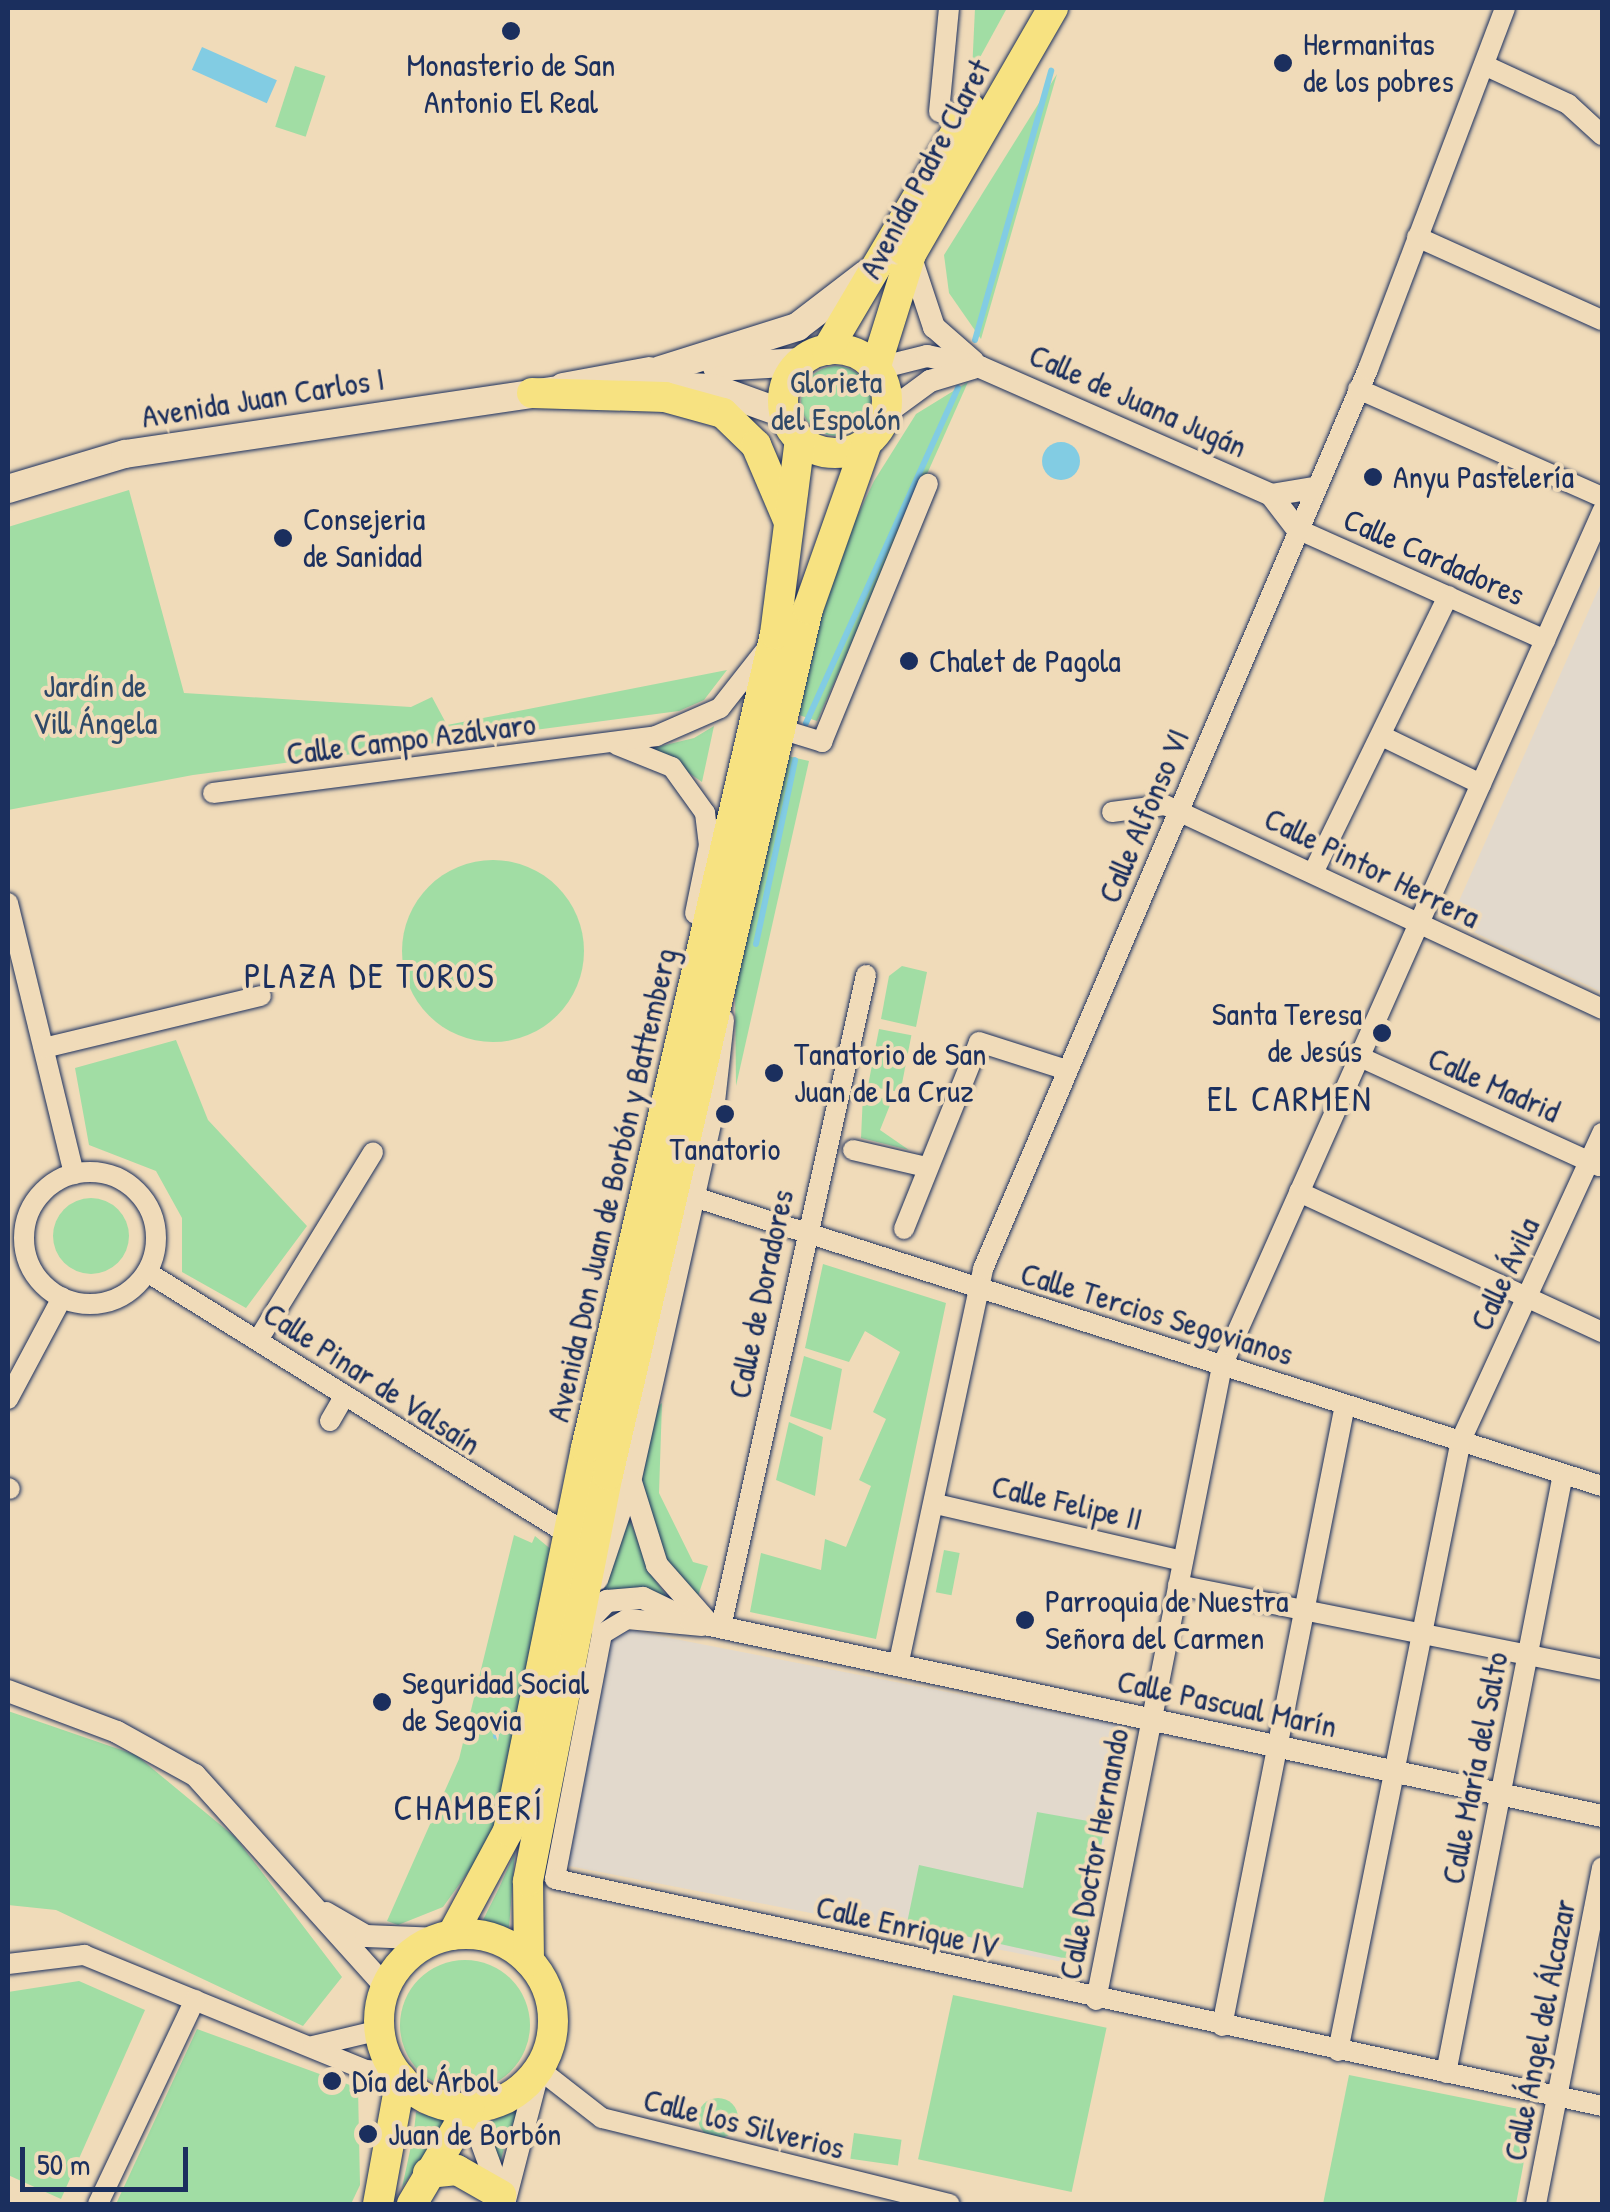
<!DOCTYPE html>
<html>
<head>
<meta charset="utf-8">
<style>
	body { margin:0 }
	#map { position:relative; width:1610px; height:2212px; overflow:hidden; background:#f0dbb9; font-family:"Patrick Hand",sans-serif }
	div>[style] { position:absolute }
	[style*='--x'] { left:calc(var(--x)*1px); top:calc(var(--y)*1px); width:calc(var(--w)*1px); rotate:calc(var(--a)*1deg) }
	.built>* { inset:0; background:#e2d9cc; transform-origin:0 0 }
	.green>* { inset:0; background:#a1dda4; transform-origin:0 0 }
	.round { border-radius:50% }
	.water>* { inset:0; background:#82cce3; transform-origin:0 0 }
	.stream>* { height:6px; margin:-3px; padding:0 3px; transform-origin:3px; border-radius:3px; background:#82cce3 }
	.roads { filter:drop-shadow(0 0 2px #1b2f5e) drop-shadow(0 0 2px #1b2f5e) }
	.minor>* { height:20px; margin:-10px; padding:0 10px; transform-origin:10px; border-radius:10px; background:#f0dbb9 }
	.minor>.ring { margin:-10px; padding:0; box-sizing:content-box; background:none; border:20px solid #f0dbb9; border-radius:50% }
	.tertiary>* { height:22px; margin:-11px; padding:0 11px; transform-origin:11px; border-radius:11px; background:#f0dbb9 }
	.secondary>* { height:28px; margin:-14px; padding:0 14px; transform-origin:14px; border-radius:14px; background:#f0dbb9 }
	.primary>* { height:30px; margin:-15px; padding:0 15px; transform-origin:15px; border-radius:15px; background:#f7e281 }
	.primary>.ring { margin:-15px; padding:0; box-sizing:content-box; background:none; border:30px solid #f7e281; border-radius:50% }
	.dots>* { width:28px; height:28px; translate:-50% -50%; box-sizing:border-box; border:5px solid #f0dbb9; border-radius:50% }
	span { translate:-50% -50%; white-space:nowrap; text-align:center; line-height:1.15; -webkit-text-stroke:8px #f0dbb9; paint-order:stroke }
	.poi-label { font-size:32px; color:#1b2f5e }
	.left { translate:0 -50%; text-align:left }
	.right { translate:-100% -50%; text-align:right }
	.street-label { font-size:32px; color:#1b2f5e }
	.park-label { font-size:32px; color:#2f4968 }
	.neighbourhood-label { font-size:35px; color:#1b2f5e; letter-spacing:2.5px }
	.frame { position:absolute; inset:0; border:10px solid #1b2f5e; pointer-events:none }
	.scale { position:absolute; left:20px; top:2147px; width:168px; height:45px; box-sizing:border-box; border:5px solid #1b2f5e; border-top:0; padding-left:12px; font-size:30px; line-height:35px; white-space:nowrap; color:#1b2f5e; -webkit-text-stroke:8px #f0dbb9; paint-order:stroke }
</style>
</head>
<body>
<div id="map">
	<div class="built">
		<div style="clip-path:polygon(1602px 581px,1602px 992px,1450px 921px)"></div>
		<div style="left:613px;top:1627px;width:523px;height:243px;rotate:11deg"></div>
	</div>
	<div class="green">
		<div style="clip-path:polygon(975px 8px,1007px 8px,972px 72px)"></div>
		<div style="left:295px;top:66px;width:32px;height:64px;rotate:18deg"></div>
		<div style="clip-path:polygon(1057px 74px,981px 339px,949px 293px,944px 255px)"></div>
		<div class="round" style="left:801px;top:366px;width:70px;height:70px"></div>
		<div style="clip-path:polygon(968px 382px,817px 721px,793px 713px,838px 557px,874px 481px,916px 414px)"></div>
		<div style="clip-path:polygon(129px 490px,184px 693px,411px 707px,432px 697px,447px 725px,727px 670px,704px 700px,679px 711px,193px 775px,8px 810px,8px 527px)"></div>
		<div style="clip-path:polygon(714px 726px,702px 782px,653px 748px,694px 738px)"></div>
		<div style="clip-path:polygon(783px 755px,809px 761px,736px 1086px,735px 991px)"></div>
		<div class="round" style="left:402px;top:860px;width:182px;height:182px"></div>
		<div style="clip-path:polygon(902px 966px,927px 972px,916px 1027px,881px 1019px,889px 976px)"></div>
		<div style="left:879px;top:1029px;width:33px;height:58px;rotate:11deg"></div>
		<div style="clip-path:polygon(176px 1040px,208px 1120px,307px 1226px,246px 1308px,182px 1272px,182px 1218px,156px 1171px,89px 1145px,75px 1068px)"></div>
		<div style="clip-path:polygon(863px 1094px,892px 1100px,880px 1130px,909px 1150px,861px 1138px)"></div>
		<div class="round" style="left:53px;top:1198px;width:76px;height:76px"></div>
		<div style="clip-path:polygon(823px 1264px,946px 1303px,876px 1639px,750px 1612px,761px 1553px,821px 1570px,825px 1539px,846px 1547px,871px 1486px,859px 1480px,886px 1419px,873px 1412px,900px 1352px,865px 1331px,849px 1362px,805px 1348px)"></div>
		<div style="clip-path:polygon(804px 1356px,842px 1369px,831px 1430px,790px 1416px)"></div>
		<div style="clip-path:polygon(662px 1403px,659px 1493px,693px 1562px,708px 1566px,697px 1599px,663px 1555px,642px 1483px,651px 1412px)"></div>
		<div style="clip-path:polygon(789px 1422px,823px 1437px,815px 1496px,776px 1480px)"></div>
		<div style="clip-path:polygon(627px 1513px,652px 1576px,676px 1609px,601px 1596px)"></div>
		<div style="clip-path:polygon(514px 1535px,532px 1543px,535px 1536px,553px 1551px,492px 1839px,443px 1907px,398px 1925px,387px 1921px,459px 1759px)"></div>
		<div style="left:944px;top:1550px;width:16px;height:43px;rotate:11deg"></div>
		<div style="clip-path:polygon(8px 1711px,136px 1755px,235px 1837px,342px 1977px,303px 2026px,56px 1910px,8px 1905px)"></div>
		<div style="clip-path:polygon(1037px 1812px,1105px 1824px,1081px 1962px,907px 1923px,919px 1865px,1023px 1888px)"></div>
		<div style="clip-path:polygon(515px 1852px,509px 1928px,482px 1922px,499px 1888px)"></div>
		<div class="round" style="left:400px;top:1960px;width:130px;height:130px"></div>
		<div style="clip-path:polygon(79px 1981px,145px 2010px,61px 2199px,8px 2175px,8px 1992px)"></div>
		<div style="left:953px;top:1995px;width:157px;height:168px;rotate:12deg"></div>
		<div style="clip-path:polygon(197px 2029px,358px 2088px,360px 2185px,351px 2204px,116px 2204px)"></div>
		<div style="clip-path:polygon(1349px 2075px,1533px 2112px,1516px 2204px,1323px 2204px)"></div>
		<div class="round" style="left:698px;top:2098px;width:40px;height:40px"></div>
		<div style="clip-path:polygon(519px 2110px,508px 2134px,500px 2163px,486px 2123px)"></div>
		<div style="clip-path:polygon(416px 2112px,446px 2121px,402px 2188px,414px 2132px)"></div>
		<div style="left:854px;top:2133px;width:48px;height:26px;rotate:8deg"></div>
	</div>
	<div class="water">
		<div style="left:202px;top:47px;width:82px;height:25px;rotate:24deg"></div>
		<div class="round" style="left:1042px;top:442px;width:38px;height:38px"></div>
	</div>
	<div class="stream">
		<div style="--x:975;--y:340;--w:280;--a:-74.2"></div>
		<div style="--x:806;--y:723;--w:368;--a:-65.6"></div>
		<div style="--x:756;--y:944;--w:188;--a:-78"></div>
		<div style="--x:496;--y:1736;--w:24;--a:-75"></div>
	</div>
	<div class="roads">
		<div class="minor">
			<div style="--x:1484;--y:65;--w:93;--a:24.9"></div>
			<div style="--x:1568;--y:104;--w:46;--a:42.4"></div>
			<div style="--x:939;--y:112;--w:104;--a:-84.5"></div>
			<div style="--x:1417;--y:237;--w:203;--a:24.2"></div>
			<div style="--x:1358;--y:389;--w:267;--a:23.9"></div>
			<div style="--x:1297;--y:529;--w:272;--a:24.1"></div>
			<div style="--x:790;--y:732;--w:34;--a:17"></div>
			<div style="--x:822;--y:742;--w:279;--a:-67.7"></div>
			<div style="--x:1382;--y:736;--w:110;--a:25.9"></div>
			<div style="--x:617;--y:745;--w:59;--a:21.8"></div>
			<div style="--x:672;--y:767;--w:57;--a:54.3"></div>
			<div style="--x:705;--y:813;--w:32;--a:83"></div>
			<div style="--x:709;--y:845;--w:70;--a:101.5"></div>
			<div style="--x:213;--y:793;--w:447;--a:-7.3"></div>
			<div style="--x:656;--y:736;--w:70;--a:-23.6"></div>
			<div style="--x:720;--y:708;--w:71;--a:-51.8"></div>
			<div style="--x:1112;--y:812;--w:53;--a:-7.5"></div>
			<div style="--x:1165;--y:805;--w:482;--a:25"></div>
			<div style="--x:1314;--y:871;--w:306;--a:-64"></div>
			<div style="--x:8;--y:903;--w:279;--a:76.3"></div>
			<div style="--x:44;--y:1048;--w:223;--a:-13.5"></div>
			<div style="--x:1360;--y:1057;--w:263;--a:24.5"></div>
			<div style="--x:853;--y:1150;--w:75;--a:13.1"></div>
			<div class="ring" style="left:24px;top:1172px;width:112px;height:112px"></div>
			<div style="--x:1299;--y:1192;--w:334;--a:24.8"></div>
			<div style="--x:694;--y:1197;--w:953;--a:17.66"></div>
			<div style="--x:904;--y:1229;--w:201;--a:-68.1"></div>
			<div style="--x:979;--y:1042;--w:92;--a:17.7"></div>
			<div style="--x:147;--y:1272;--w:494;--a:31.9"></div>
			<div style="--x:258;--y:1340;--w:220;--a:-58.5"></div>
			<div style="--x:8;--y:1399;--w:115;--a:-61.9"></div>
			<div style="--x:330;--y:1421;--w:28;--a:-60"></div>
			<div style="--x:8;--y:1488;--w:2;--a:27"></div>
			<div style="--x:936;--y:1504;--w:253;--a:13"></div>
			<div style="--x:598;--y:1580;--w:103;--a:-71.4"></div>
			<div style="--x:631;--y:1482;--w:380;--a:-77.4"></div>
			<div style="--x:714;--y:1111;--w:92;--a:-83.7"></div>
			<div style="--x:1178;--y:1585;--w:432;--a:11.3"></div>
			<div style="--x:702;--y:1626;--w:75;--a:-174.7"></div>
			<div style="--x:627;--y:1619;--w:29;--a:149"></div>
			<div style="--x:602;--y:1634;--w:249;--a:100.9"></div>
			<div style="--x:555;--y:1879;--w:1071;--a:12.23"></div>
			<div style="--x:721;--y:1627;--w:668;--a:-77.46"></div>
			<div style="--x:898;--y:1666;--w:406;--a:-77.9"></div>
			<div style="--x:983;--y:1269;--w:979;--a:-66.84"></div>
			<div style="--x:1368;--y:369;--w:386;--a:-69.2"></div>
			<div style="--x:8;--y:1964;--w:77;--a:-6.8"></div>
			<div style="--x:84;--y:1955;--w:305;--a:22.2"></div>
			<div style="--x:366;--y:2070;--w:30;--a:4"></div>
			<div style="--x:1096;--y:2000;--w:646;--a:-78.76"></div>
			<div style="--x:1222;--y:1366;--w:935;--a:-66.01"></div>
			<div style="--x:1222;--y:2026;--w:633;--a:-78.8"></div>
			<div style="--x:313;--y:2046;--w:69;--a:-13.4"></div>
			<div style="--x:1338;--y:2051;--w:623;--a:-78.62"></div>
			<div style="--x:1461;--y:1440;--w:338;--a:-65.3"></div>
			<div style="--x:539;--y:2069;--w:80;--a:37.9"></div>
			<div style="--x:602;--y:2118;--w:358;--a:13.9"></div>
			<div style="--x:1446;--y:2073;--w:610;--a:-78.95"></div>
			<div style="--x:98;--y:2204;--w:226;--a:-64.6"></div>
			<div style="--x:1536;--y:2204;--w:343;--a:-78.9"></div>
		</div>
		<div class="tertiary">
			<div style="--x:912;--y:261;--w:70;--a:71.6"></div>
			<div style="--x:934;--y:327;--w:52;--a:41.1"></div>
			<div style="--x:875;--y:369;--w:54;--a:-14"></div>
			<div style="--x:927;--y:356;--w:54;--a:11.7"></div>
			<div style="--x:980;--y:367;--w:318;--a:23.7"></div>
			<div style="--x:1271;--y:495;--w:43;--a:52.6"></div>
			<div style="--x:885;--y:414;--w:56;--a:-36.3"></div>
			<div style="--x:930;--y:381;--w:45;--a:-16.8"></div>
			<div style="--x:1271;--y:495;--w:44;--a:-9.2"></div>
			<div style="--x:631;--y:1482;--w:87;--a:72.6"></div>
			<div style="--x:657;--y:1565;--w:76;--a:48.7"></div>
			<div style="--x:578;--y:1631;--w:42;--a:-46"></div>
			<div style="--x:607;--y:1601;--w:36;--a:-5"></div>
			<div style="--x:643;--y:1598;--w:53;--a:25.6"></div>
			<div style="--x:691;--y:1621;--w:932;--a:12.08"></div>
			<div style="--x:8;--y:1691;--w:116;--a:20.6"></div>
			<div style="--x:117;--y:1732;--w:89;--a:28.9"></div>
			<div style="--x:195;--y:1775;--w:285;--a:48"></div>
			<div style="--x:326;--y:1913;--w:46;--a:29.9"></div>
			<div style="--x:366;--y:1936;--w:74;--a:2.3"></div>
			<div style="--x:469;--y:2108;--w:96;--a:69.9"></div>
			<div style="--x:504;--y:2204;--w:139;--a:-75.5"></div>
		</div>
		<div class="secondary">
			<div style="--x:717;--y:367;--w:84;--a:-3.4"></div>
			<div style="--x:660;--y:370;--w:144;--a:-17.4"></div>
			<div style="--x:797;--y:327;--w:87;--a:-37.5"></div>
			<div style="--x:632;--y:385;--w:81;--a:2.1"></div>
			<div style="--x:713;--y:388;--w:77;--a:19.9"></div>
			<div style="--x:563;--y:387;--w:87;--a:-10.5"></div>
			<div style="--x:8;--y:489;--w:122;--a:-16.7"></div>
			<div style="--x:125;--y:454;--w:434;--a:-8.4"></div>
		</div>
		<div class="primary">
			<div class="ring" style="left:783px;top:349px;width:74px;height:74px"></div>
			<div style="--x:827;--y:350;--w:281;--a:-59.4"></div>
			<div style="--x:875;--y:369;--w:121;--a:-72.6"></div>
			<div style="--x:911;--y:254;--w:284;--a:-60"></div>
			<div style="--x:532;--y:393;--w:133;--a:1.7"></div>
			<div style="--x:665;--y:397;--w:60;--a:15.4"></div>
			<div style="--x:723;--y:413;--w:46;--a:44.1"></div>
			<div style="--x:756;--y:445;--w:82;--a:66.9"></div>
			<div class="ring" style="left:379px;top:1934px;width:144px;height:144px"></div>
			<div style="--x:452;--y:1935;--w:118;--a:-61.7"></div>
			<div style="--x:508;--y:1831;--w:391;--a:-78.5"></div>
			<div style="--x:586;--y:1448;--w:836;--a:-76.93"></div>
			<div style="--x:775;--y:634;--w:197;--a:-82.7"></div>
			<div style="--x:529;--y:1961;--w:80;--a:-90.7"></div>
			<div style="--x:528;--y:1881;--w:414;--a:-78.9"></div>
			<div style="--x:608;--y:1475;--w:889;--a:-77"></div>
			<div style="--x:808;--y:609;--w:177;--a:-70.5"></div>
			<div style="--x:428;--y:2173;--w:29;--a:-6"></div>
			<div style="--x:457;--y:2170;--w:51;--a:29.6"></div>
			<div style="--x:378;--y:2204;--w:128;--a:-79.7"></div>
			<div style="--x:412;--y:2204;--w:112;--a:-59.3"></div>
		</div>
	</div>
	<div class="dots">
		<div style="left:511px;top:31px;background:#1b2f5e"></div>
		<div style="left:1283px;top:63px;background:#1b2f5e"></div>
		<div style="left:1373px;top:477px;background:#1b2f5e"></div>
		<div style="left:283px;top:538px;background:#1b2f5e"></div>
		<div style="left:909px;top:661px;background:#1b2f5e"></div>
		<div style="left:1382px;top:1033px;background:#1b2f5e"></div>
		<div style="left:774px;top:1073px;background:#1b2f5e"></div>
		<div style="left:725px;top:1114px;background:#1b2f5e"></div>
		<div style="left:1025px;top:1620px;background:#1b2f5e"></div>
		<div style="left:382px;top:1702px;background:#1b2f5e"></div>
		<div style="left:332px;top:2081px;background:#1b2f5e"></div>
		<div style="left:368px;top:2134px;background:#1b2f5e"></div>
	</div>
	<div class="poi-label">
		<span class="left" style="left:1303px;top:63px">Hermanitas<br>de los pobres</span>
		<span style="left:511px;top:84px">Monasterio de San<br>Antonio El Real</span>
		<span class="left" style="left:1393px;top:477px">Anyu Pastelería</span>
		<span class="left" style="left:303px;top:538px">Consejeria<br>de Sanidad</span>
		<span class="left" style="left:929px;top:661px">Chalet de Pagola</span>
		<span class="right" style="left:1362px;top:1033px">Santa Teresa<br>de Jesús</span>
		<span class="left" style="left:794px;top:1073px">Tanatorio de San<br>Juan de La Cruz</span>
		<span style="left:725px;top:1149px">Tanatorio</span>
		<span class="left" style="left:1045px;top:1620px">Parroquia de Nuestra<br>Señora del Carmen</span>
		<span class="left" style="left:402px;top:1702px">Seguridad Social<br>de Segovia</span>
		<span class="left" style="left:352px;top:2081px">Día del Árbol</span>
		<span class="left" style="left:388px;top:2134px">Juan de Borbón</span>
	</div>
	<div class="street-label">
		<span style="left:925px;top:169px;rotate:-62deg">Avenida Padre Claret</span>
		<span style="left:263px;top:398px;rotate:-9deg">Avenida Juan Carlos I</span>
		<span style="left:1138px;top:401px;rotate:24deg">Calle de Juana Jugán</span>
		<span style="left:1434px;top:557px;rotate:24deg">Calle Cardadores</span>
		<span style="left:411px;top:739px;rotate:-7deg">Calle Campo Azálvaro</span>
		<span style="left:1144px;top:816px;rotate:-67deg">Calle Alfonso VI</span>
		<span style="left:1372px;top:868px;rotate:26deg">Calle Pintor Herrera</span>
		<span style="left:1494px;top:1085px;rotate:24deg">Calle Madrid</span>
		<span style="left:612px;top:1185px;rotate:-77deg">Avenida Don Juan de Borbón y Battemberg</span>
		<span style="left:1505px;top:1274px;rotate:-65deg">Calle Ávila</span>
		<span style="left:761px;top:1294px;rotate:-78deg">Calle de Doradores</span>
		<span style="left:1157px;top:1314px;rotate:17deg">Calle Tercios Segovianos</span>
		<span style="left:372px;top:1379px;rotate:33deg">Calle Pinar de Valsaín</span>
		<span style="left:1067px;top:1503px;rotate:13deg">Calle Felipe II</span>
		<span style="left:1227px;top:1704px;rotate:12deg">Calle Pascual Marín</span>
		<span style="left:1475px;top:1768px;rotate:-79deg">Calle María del Salto</span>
		<span style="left:1094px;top:1854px;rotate:-79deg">Calle Doctor Hernando</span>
		<span style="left:907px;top:1927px;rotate:13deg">Calle Enrique IV</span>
		<span style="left:1540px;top:2030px;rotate:-79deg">Calle Ángel del Álcazar</span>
		<span style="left:744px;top:2124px;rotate:14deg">Calle los Silverios</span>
	</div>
	<div class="park-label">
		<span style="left:836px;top:401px">Glorieta<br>del Espolón</span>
		<span style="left:95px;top:705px">Jardín de<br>Vill Ángela</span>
	</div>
	<div class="neighbourhood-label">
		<span style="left:370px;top:976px">PLAZA DE TOROS</span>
		<span style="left:1290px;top:1099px">EL CARMEN</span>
		<span style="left:469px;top:1808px">CHAMBERÍ</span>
	</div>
	<div class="frame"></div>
	<div class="scale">50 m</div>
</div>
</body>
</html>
